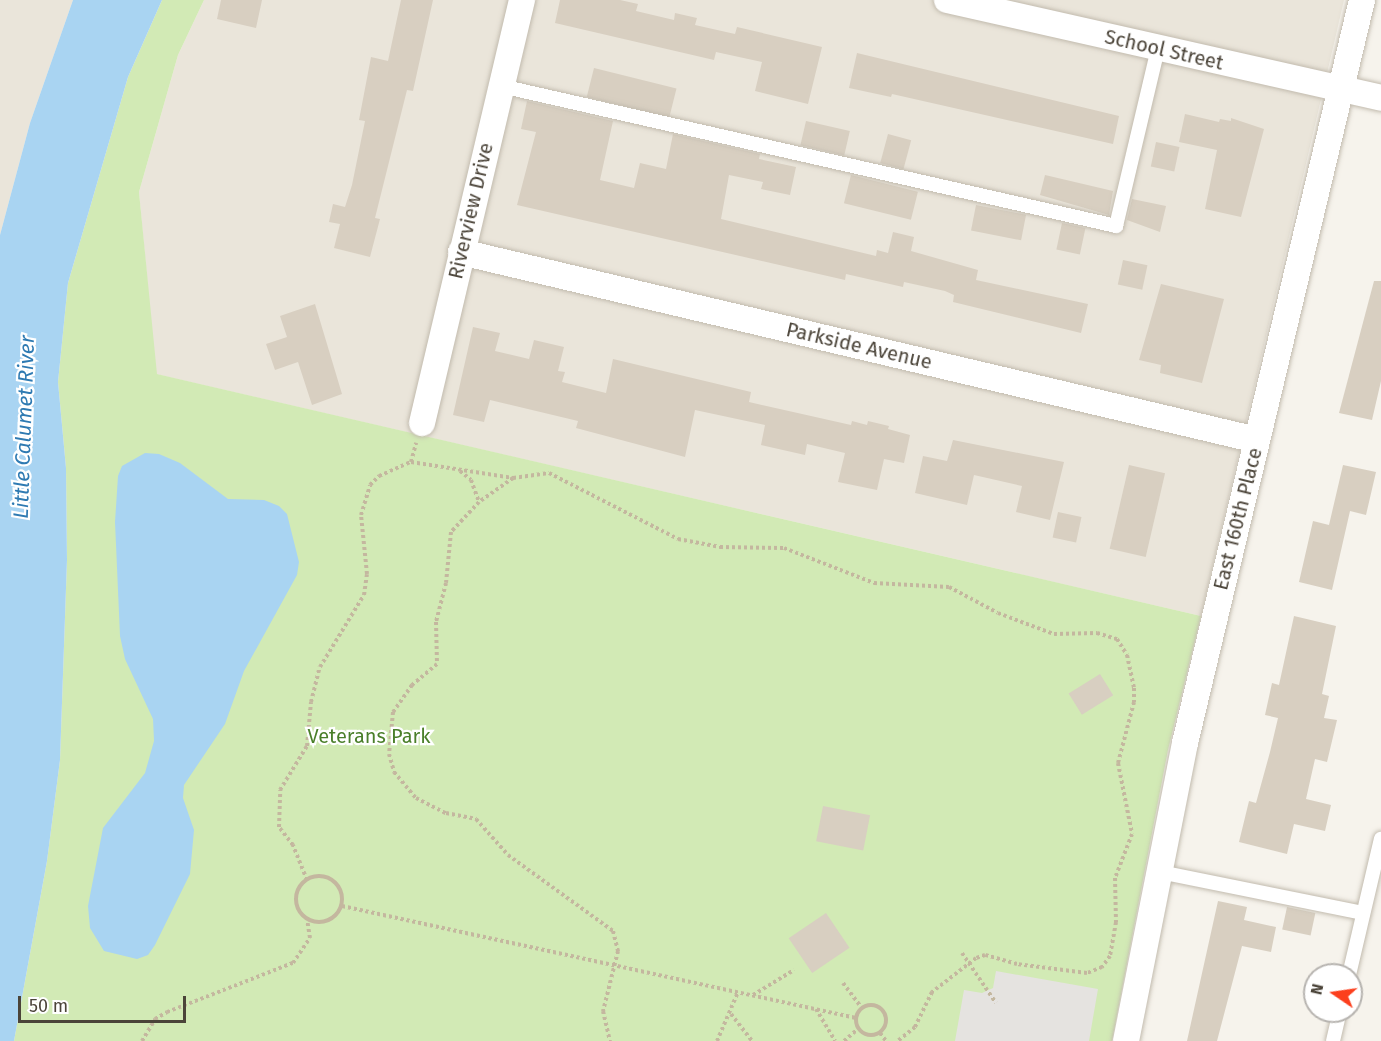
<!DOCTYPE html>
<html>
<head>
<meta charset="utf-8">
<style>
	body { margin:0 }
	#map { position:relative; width:1381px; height:1041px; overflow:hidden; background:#f6f3ec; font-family:"Fira Sans",sans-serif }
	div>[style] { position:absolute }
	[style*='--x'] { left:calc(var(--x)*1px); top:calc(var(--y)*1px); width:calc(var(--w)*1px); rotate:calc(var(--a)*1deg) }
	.residential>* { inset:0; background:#eae5da }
	.green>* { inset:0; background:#d2eab5 }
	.parking>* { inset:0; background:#e5e3e0 }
	.water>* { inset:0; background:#a9d4f2 }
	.building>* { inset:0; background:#d8cfc1; transform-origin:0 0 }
	.path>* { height:4px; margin-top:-2px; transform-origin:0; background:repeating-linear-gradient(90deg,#c4b79f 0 3px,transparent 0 6px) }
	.path>.ring { margin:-2px; padding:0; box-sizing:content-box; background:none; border:4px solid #c4b79f; border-radius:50% }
	.roads { filter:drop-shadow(0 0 2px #c2bbae) drop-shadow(0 0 2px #c2bbae) }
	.service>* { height:14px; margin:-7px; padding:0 7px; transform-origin:7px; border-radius:7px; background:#fff }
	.minor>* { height:26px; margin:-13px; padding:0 13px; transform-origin:13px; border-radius:13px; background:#fff }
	span { translate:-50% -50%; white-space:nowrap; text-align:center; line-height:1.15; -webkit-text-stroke:4.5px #fff; paint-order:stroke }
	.street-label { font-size:20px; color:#4b4439 }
	.park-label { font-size:20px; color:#4a7f2a }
	.water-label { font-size:21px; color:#2e7ab2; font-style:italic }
	.north { position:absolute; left:1303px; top:963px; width:60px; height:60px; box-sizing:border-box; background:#fff; border:2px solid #b7b4b0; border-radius:50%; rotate:283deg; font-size:16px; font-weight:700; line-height:24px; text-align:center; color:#4b4439 }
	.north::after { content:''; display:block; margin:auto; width:21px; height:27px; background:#fc3f1d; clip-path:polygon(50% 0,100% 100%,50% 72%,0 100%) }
	.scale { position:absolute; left:18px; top:996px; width:168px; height:27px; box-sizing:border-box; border:3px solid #4b4439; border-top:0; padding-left:8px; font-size:18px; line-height:21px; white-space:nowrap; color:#4b4439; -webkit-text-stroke:4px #fff; paint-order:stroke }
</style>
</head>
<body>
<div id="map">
	<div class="residential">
		<div style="clip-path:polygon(0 0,73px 0,30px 123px,0 235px)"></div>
		<div style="clip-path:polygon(204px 0,1344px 0,1201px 616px,156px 374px,139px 192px,178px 55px)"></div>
	</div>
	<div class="green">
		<div style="clip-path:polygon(162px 0,204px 0,178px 55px,139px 192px,157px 374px,1201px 616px,1168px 750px,1112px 1041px,14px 1041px,47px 861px,60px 760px,67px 560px,66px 468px,58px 382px,68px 283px,128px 77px)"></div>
	</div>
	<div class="parking">
		<div style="clip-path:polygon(996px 971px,1098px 989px,1089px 1041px,955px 1041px,964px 990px,982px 993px,993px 988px)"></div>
	</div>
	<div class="water">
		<div style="clip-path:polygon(73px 0,162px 0,128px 77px,68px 283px,58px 382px,66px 468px,67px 560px,60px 760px,47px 861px,14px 1041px,0 1041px,0 235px,30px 123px)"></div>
		<div style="clip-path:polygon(145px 453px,159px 454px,180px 463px,228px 499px,264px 500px,279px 506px,287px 514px,299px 562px,297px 575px,244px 671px,225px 724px,184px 785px,183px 798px,194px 830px,190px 874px,155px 945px,148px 955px,137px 959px,104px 951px,90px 928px,88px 906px,103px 828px,145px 773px,154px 741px,153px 719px,125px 659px,120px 636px,115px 522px,118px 476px,122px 466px)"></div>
	</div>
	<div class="building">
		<div style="clip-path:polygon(221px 0,262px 0,256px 28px,217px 19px)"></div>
		<div style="clip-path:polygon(401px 0,433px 0,413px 91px,407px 90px,375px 218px,380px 219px,370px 257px,334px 248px,340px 224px,329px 222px,333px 204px,345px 207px,352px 185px,365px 121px,359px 120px,371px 57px,388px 61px)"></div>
		<div style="clip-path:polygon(560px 0,620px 0,638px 4px,636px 11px,674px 20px,675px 13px,697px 18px,695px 25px,735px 34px,737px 27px,822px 47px,808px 104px,755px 91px,762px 62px,716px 52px,714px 60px,555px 23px)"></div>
		<div style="clip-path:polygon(857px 53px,1119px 116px,1113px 144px,892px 94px,891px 97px,849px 88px)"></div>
		<div style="left:594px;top:68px;width:85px;height:30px;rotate:14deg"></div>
		<div style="clip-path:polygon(527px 101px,613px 121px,600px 180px,634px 188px,640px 163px,666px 169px,673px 134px,760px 154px,759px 159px,796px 167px,790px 195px,761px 189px,763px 182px,729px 175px,721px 219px,876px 256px,877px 250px,888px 253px,893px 232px,914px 237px,911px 251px,978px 270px,976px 280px,1088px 304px,1081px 333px,953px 302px,954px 295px,945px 291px,904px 282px,903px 287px,846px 274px,845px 280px,517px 205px,536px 132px,521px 129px)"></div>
		<div style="clip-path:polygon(1185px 114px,1219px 122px,1220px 119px,1231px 121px,1231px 118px,1264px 129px,1241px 217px,1205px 209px,1217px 150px,1179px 142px)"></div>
		<div style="left:806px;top:121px;width:45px;height:25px;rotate:13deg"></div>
		<div style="left:888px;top:134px;width:24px;height:30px;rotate:15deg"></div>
		<div style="left:1156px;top:142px;width:24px;height:25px;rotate:12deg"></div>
		<div style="left:851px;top:175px;width:69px;height:29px;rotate:14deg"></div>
		<div style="clip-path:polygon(1045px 175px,1113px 191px,1109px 215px,1040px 195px)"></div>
		<div style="clip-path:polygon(1132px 199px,1166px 206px,1160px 232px,1127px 220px)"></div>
		<div style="left:976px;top:205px;width:51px;height:26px;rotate:11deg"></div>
		<div style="left:1062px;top:223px;width:24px;height:27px;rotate:12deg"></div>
		<div style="left:1123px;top:260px;width:25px;height:25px;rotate:12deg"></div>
		<div style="clip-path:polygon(1374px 281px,1381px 281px,1381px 381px,1372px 420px,1339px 413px)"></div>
		<div style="clip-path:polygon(1161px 284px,1224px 299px,1202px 383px,1160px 373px,1161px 365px,1139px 360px)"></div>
		<div style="clip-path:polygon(315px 304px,342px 394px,312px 405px,298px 362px,275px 370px,266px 344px,287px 337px,280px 316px)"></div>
		<div style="clip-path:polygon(473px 327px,500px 333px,495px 351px,529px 359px,534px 340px,564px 347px,558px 371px,565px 372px,562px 382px,606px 393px,613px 359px,751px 392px,749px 402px,851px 425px,852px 421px,867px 425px,868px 421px,889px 426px,888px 429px,910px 435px,904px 463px,884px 459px,877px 490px,838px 482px,845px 453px,807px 444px,805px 455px,761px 445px,765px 425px,695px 410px,685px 457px,576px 428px,578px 421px,490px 400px,484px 422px,453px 415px)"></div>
		<div style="clip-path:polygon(953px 440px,1064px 462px,1050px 520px,1016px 512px,1022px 486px,974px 475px,967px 505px,915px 493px,923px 456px,947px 461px)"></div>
		<div style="left:1129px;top:465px;width:37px;height:86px;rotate:13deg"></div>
		<div style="clip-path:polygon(1343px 465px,1376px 472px,1366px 515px,1350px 511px,1332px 590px,1299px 582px,1313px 521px,1329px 525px)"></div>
		<div style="left:1058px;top:512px;width:24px;height:26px;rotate:12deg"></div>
		<div style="clip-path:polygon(1294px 616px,1336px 626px,1322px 694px,1329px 696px,1324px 718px,1337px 720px,1327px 762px,1315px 759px,1306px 799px,1331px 805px,1325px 831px,1294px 824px,1287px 854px,1239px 842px,1249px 801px,1256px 803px,1270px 752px,1278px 718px,1265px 715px,1272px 683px,1279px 685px)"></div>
		<div style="left:1100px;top:674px;width:25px;height:37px;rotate:58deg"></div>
		<div style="left:823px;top:806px;width:48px;height:36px;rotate:11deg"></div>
		<div style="clip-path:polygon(1218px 901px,1247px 907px,1244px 920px,1276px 927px,1271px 952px,1242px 946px,1217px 1041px,1187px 1041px)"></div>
		<div style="left:1287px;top:907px;width:29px;height:23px;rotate:12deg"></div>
		<div style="left:826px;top:913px;width:42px;height:45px;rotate:56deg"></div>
	</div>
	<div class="path">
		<div style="--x:411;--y:462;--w:20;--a:-75"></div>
		<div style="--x:460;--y:471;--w:14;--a:39"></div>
		<div style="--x:471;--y:480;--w:23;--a:70"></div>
		<div style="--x:513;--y:478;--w:42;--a:144.8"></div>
		<div style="--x:479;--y:502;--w:41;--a:133"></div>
		<div style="--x:451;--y:532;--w:51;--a:95.6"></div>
		<div style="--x:446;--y:583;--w:40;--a:104.4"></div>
		<div style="--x:436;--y:622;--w:42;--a:88.6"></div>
		<div style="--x:437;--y:664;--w:33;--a:140"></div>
		<div style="--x:412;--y:685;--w:33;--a:125"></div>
		<div style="--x:393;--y:712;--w:42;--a:95.4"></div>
		<div style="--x:389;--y:754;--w:19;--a:74"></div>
		<div style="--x:394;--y:772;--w:34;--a:50"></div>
		<div style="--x:416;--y:798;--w:34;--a:27"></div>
		<div style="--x:446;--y:813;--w:31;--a:11"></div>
		<div style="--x:476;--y:819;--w:48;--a:48.4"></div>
		<div style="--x:508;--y:855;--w:130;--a:35.9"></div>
		<div style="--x:613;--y:931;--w:21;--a:76"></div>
		<div style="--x:618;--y:951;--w:62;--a:104"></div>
		<div style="--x:603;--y:1011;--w:31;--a:77"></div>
		<div class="ring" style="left:296px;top:876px;width:42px;height:42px"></div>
		<div style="--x:307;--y:880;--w:38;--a:-112"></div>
		<div style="--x:293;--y:845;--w:23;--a:-128"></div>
		<div style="--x:279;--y:827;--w:37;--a:-88"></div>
		<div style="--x:280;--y:790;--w:52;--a:-58.5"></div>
		<div style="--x:307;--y:746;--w:44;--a:-84.8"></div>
		<div style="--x:311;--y:702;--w:36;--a:-76"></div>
		<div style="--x:320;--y:667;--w:84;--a:-58.6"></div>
		<div style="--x:364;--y:595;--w:21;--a:-82"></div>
		<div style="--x:367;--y:574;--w:59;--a:-95.8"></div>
		<div style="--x:361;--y:515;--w:31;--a:-73"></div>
		<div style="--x:370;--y:485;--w:13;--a:-45"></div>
		<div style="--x:379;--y:476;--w:35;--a:-24"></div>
		<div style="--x:411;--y:462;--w:103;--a:8.9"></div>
		<div style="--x:513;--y:478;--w:36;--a:-8"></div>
		<div style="--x:549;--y:473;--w:145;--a:27.1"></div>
		<div style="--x:678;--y:539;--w:43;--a:10.8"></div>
		<div style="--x:720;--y:547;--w:64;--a:0.9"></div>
		<div style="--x:784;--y:548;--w:97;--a:21.3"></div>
		<div style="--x:874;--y:583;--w:75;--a:3.1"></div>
		<div style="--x:949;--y:587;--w:55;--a:28"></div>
		<div style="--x:998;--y:613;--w:60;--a:20.6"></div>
		<div style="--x:1054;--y:634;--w:43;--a:-1.3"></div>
		<div style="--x:1097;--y:633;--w:21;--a:17"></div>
		<div style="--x:1117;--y:639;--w:19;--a:58"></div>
		<div style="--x:1127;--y:655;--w:34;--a:78"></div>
		<div style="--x:1134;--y:688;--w:14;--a:90"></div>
		<div style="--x:1134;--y:702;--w:63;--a:104.7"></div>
		<div style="--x:1118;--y:763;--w:72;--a:78.8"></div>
		<div style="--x:1132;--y:834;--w:47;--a:111.1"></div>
		<div style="--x:1115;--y:878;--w:44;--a:88.7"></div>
		<div style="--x:1116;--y:922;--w:35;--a:100"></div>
		<div style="--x:1110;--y:956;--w:14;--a:126"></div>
		<div style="--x:1102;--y:967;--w:16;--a:158"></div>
		<div style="--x:1087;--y:973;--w:71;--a:-172.7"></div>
		<div style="--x:1017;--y:964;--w:33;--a:-164"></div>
		<div style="--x:985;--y:955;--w:9;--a:162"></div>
		<div style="--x:976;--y:958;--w:56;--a:142.3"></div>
		<div style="--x:932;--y:992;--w:39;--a:116"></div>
		<div style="--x:915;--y:1027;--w:22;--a:141"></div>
		<div style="--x:342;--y:906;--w:526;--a:12.29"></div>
		<div style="--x:962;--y:953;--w:60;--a:55.8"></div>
		<div style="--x:843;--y:983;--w:31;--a:53"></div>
		<div style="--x:753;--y:995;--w:48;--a:-31.4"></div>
		<div class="ring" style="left:856px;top:1005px;width:26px;height:26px"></div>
		<div style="--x:816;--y:1009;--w:37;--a:59"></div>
		<div style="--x:731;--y:1014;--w:34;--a:52"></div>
		<div style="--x:880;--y:1033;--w:10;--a:53"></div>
		<div style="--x:142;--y:1041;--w:26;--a:-59"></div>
		<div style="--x:155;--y:1019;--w:14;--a:-30"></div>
		<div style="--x:167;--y:1012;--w:135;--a:-21.3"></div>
		<div style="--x:293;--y:963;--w:30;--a:-56"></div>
		<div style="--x:310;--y:938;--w:19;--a:-99"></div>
		<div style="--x:717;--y:1041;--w:53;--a:-66.8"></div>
		<div style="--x:844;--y:1041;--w:18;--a:-41"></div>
	</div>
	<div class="roads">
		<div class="service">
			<div style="--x:501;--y:86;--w:631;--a:12.82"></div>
			<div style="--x:1116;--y:226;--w:182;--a:-76.7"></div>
			<div style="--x:1160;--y:872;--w:207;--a:11.4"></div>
			<div style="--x:1349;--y:975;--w:140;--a:-76.8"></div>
			<div style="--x:1333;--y:1041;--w:31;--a:-77"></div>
		</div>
		<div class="minor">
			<div style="--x:947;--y:0;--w:445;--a:12.7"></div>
			<div style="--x:461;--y:252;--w:818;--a:13.29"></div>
			<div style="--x:422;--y:423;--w:435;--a:-76.7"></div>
			<div style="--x:1126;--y:1041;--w:304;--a:-78.8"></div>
			<div style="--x:1185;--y:743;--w:764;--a:-76.6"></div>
		</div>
	</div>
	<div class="street-label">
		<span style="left:1164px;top:50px;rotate:13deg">School Street</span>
		<span style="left:471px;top:211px;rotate:-77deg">Riverview Drive</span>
		<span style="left:859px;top:346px;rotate:13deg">Parkside Avenue</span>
		<span style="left:1238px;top:519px;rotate:-76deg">East 160th Place</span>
	</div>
	<div class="park-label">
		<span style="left:369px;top:736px">Veterans Park</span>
	</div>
	<div class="water-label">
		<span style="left:24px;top:427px;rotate:-88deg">Little Calumet River</span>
	</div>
	<div class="north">N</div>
	<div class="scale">50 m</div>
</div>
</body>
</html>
